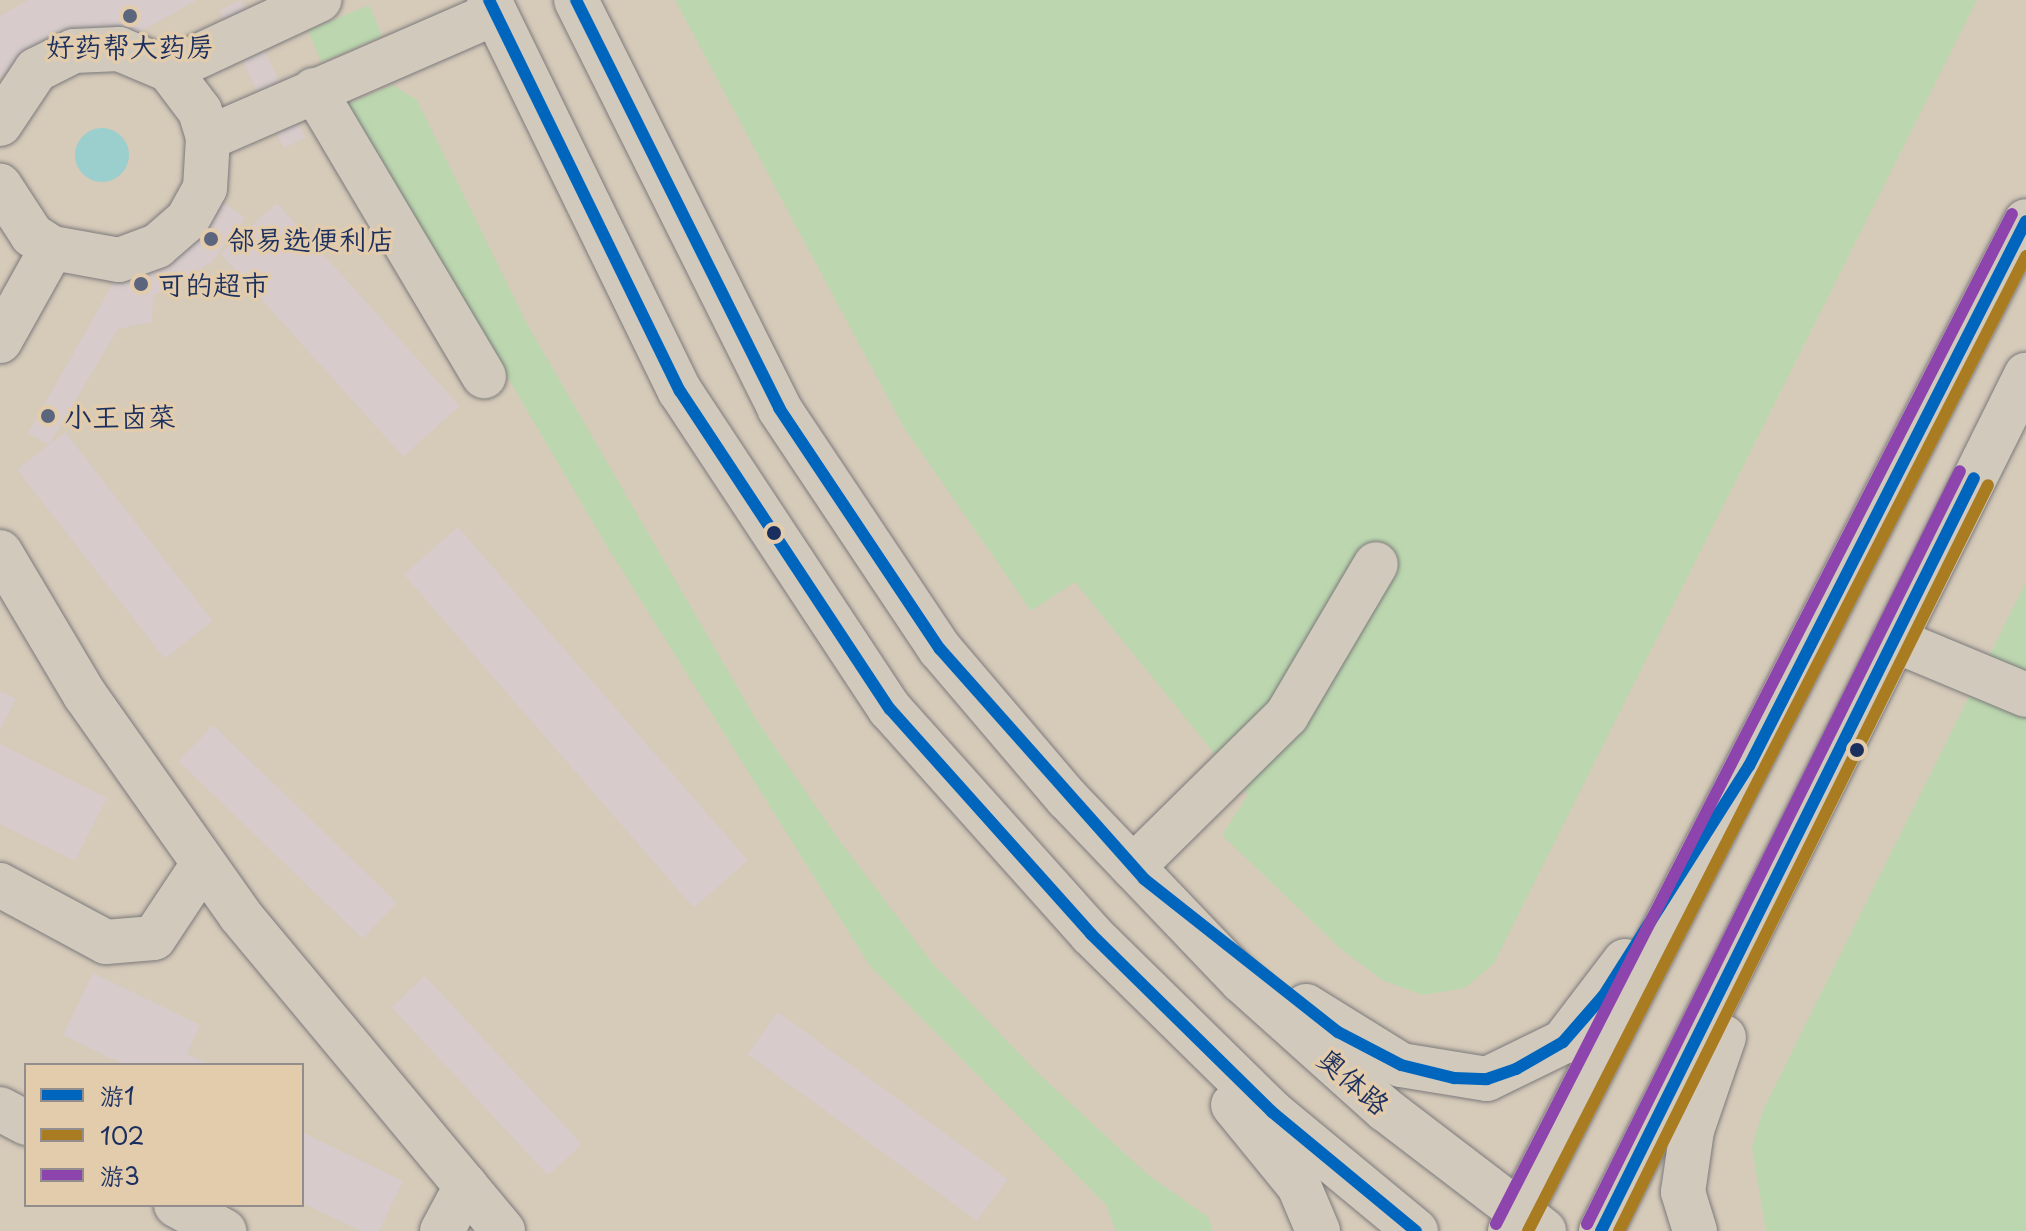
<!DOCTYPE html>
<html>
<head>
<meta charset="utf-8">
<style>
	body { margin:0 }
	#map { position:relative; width:2026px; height:1231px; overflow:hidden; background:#d6cab9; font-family:"Playpen Sans","LXGW WenKai TC",sans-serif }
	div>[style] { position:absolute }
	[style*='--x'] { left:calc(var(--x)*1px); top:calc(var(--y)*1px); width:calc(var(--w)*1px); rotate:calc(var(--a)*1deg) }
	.green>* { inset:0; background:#bcd7af; transform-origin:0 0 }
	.water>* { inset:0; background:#9acfce }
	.round { border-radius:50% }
	.building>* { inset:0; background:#d7cbcb; transform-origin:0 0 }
	.roads { filter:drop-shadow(0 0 2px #7b7a7b) drop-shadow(0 0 2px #7b7a7b) }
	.minor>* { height:44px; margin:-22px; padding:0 22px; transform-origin:22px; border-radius:22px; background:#d2c9bd }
	.major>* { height:44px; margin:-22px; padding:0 22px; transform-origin:22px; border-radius:22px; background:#d2c9bd }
	.bus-1>* { height:12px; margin:-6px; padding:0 6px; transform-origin:6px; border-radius:6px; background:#0065bd }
	.bus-2>* { height:12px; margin:-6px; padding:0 6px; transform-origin:6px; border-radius:6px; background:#aa7c21 }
	.bus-3>* { height:12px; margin:-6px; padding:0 6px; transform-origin:6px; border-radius:6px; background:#8e44ad }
	.dots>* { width:22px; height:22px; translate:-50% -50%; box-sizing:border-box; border:4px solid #e3ccac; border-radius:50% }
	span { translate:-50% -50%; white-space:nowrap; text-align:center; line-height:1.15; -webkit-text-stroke:7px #e3ccac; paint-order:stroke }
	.poi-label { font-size:28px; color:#1b2f5e }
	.left { translate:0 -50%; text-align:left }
	.street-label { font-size:28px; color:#1b2f5e }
	.legend { position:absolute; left:24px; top:1063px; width:280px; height:144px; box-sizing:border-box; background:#e3ccac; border:2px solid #938d8d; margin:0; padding:10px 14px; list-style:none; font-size:24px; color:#1b2f5e }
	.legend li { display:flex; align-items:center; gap:16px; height:40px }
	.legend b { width:40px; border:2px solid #938d8d }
</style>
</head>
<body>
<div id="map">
	<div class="green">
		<div style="clip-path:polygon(675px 0,1977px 0,1494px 963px,1465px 988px,1423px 995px,1382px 980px,1341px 949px,1222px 835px,1248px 795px,1075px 582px,1031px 611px,903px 426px)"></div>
		<div style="left:369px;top:5px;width:34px;height:66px;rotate:67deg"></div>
		<div style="clip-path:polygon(393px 85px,417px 100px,527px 324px,757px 721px,837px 837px,933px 964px,1038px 1073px,1148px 1175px,1208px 1217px,1213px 1231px,1116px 1231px,1106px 1205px,870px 966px,608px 548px,347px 104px)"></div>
		<div style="clip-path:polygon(2026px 582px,2026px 1231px,1766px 1231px,1752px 1148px,1763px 1110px)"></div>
	</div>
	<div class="water">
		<div class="round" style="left:75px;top:128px;width:54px;height:54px"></div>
	</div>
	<div class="building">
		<div style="clip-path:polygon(28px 0,197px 0,140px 32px,113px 30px,27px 54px,0 78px,0 16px)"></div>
		<div style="left:241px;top:0;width:152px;height:24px;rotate:65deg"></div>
		<div style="clip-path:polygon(223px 202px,245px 218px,212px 262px,153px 296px,152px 322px,118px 329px,49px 445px,28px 433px,119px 273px,194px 240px)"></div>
		<div style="left:277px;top:203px;width:273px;height:76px;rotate:48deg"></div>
		<div style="left:65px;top:432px;width:240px;height:61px;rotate:52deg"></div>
		<div style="left:458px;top:527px;width:442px;height:72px;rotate:49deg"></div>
		<div style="clip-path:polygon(0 691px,16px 699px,0 730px)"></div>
		<div style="left:213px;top:725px;width:256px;height:50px;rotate:44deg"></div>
		<div style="clip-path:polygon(0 744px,107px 798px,75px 861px,0 824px)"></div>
		<div style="clip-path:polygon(93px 973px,200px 1025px,187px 1054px,210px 1065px,125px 1065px,63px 1035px)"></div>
		<div style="left:425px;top:976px;width:230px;height:46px;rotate:47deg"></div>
		<div style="left:778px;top:1012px;width:284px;height:52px;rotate:36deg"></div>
		<div style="clip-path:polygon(302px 1132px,403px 1181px,379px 1231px,361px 1231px,302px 1203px)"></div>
	</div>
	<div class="roads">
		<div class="minor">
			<div style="--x:169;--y:70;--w:166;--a:-25"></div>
			<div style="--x:314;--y:90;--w:333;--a:59.3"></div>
			<div style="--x:0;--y:124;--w:65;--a:-56.3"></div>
			<div style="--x:36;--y:70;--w:42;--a:-26.6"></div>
			<div style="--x:74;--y:51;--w:45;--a:-2.5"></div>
			<div style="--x:119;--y:49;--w:54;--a:22.8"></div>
			<div style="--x:169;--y:70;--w:51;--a:52.9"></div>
			<div style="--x:200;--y:111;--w:28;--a:73"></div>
			<div style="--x:208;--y:138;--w:50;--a:93.4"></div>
			<div style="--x:205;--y:188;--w:37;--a:119"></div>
			<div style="--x:187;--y:220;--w:40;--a:139"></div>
			<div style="--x:157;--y:246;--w:40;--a:159.8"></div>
			<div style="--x:119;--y:260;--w:68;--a:-169.8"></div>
			<div style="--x:52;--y:248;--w:24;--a:-147"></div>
			<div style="--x:32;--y:235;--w:59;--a:-123.1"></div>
			<div style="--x:208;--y:138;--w:313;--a:-23.5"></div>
			<div style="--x:0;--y:341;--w:107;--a:-60.8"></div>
			<div style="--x:0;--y:552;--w:166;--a:59.3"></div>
			<div style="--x:85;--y:695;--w:269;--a:54.8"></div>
			<div style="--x:240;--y:915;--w:411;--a:50.2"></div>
			<div style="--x:1894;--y:640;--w:143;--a:22.6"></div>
			<div style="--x:1133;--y:867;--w:216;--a:-44.6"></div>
			<div style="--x:1287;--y:715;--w:175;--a:-59.5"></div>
			<div style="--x:0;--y:885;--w:120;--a:28.3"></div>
			<div style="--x:106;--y:942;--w:48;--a:-4.8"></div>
			<div style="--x:154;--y:938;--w:89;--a:-56.5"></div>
			<div style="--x:0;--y:1109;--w:30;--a:28"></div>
			<div style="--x:176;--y:1205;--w:55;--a:28.4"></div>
			<div style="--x:442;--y:1231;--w:51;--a:-61.9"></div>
		</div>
		<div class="major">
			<div style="--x:489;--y:0;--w:435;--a:64"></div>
			<div style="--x:680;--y:391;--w:381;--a:56.6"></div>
			<div style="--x:890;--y:709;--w:302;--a:48.2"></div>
			<div style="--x:1091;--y:934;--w:254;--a:44.5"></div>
			<div style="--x:1272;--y:1112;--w:187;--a:39.6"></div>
			<div style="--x:576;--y:0;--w:456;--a:63.5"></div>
			<div style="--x:779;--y:408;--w:290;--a:56.3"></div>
			<div style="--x:940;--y:649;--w:196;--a:49.6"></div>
			<div style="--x:1067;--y:798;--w:253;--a:46.3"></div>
			<div style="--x:1242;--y:981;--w:193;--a:41.9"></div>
			<div style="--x:1386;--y:1110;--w:199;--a:37.4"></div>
			<div style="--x:1306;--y:1006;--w:112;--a:31.8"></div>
			<div style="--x:1401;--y:1065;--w:87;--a:9.2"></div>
			<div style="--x:1487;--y:1079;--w:85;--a:-26"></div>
			<div style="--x:1563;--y:1042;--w:102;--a:-52.6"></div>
			<div style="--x:1233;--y:1105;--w:104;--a:50.8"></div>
			<div style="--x:1299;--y:1186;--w:49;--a:67.1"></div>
			<div style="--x:1510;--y:1231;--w:1134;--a:-62.94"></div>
			<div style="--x:1601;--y:1231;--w:956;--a:-63.6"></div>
			<div style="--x:1695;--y:1231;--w:41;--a:-107.1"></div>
			<div style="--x:1683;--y:1192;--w:63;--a:-81.7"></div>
			<div style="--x:1692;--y:1130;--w:98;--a:-71"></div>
		</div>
	</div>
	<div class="bus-1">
		<div style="--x:489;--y:0;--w:435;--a:64"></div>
		<div style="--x:680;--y:391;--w:381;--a:56.6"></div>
		<div style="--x:890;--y:709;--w:302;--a:48.2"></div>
		<div style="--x:1091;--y:934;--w:254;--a:44.5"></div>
		<div style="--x:1272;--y:1112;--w:187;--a:39.6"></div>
		<div style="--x:576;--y:0;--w:456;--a:63.5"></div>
		<div style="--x:779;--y:408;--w:290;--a:56.3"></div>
		<div style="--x:940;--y:649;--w:307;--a:48.4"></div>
		<div style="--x:1144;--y:879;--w:247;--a:38.3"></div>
		<div style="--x:1338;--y:1032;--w:71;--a:27.6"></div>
		<div style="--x:1401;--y:1065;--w:55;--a:13.8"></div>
		<div style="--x:1454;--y:1078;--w:33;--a:2"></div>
		<div style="--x:1487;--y:1079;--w:31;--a:-19"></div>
		<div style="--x:1516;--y:1069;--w:54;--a:-29.9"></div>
		<div style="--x:1563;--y:1042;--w:62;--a:-48.9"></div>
		<div style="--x:1604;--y:995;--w:271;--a:-57.7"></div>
		<div style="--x:1749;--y:766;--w:611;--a:-63.06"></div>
		<div style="--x:1601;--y:1231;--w:840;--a:-63.65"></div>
	</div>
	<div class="bus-2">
		<div style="--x:1528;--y:1231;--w:1095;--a:-62.94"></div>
		<div style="--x:1619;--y:1231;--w:832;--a:-63.68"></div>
	</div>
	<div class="bus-3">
		<div style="--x:1496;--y:1224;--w:1134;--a:-62.94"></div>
		<div style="--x:1587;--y:1224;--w:840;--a:-63.65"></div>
	</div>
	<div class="dots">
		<div style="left:130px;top:16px;background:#5c657e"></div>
		<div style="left:211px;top:239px;background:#5c657e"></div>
		<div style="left:141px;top:284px;background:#5c657e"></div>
		<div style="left:48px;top:416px;background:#5c657e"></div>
		<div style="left:774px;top:533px;background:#1b2f5e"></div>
		<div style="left:1857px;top:750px;background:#1b2f5e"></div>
	</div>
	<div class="poi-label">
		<span style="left:130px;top:46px">好药帮大药房</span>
		<span class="left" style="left:227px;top:239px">邻易选便利店</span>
		<span class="left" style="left:157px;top:284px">可的超市</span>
		<span class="left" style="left:64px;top:416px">小王卤菜</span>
	</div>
	<div class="street-label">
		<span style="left:1354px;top:1081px;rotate:41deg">奥体路</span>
	</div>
	<ul class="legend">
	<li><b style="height:10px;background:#0065bd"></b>游1</li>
	<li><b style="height:10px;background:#aa7c21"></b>102</li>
	<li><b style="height:10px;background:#8e44ad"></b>游3</li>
	</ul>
</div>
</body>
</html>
